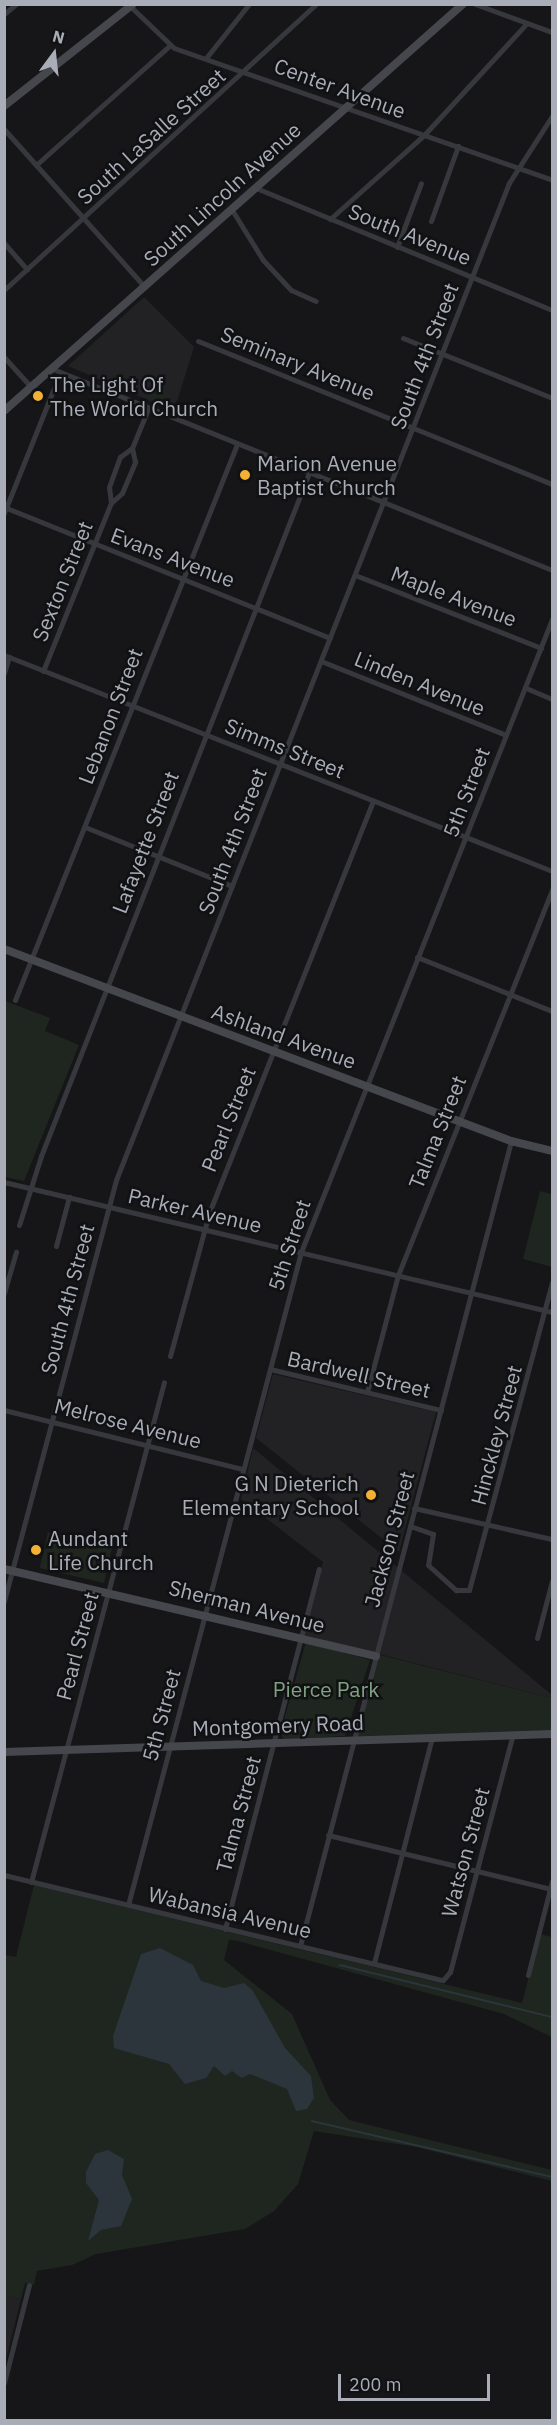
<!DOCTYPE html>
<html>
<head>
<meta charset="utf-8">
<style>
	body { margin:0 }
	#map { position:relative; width:557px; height:2425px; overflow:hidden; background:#161618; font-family:"IBM Plex Sans",sans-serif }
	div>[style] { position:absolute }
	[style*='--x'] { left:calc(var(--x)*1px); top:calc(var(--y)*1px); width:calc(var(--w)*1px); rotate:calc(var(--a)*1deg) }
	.built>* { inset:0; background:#222225 }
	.green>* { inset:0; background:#1e261f; transform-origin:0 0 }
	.round { border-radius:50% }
	.water>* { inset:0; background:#2c353c }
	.stream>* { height:1.5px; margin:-0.75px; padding:0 0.75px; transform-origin:0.75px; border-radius:0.75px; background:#2c353c }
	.street>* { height:5px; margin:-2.5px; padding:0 2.5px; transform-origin:2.5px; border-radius:2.5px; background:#37383d }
	.secondary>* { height:8px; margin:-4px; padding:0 4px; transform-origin:4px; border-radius:4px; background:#45474d }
	.dots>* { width:16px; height:16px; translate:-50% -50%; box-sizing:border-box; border:3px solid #111113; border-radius:50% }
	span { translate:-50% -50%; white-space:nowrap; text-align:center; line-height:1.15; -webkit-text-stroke:5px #111113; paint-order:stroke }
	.street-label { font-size:21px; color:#a8adb8 }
	.poi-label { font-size:21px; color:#a8adb8 }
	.left { translate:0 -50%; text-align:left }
	.right { translate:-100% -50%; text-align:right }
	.park-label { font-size:21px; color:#7fa381 }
	.frame { position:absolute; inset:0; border:6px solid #a8adb8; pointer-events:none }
	.north { position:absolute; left:24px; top:24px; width:60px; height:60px; -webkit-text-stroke:4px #111113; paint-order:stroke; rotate:15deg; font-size:16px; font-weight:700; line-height:24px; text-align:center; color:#a8adb8 }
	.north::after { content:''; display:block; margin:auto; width:21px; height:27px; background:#a8adb8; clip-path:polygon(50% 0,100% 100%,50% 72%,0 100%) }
	.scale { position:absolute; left:338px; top:2374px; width:152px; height:27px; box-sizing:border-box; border:3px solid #a8adb8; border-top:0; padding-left:8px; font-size:18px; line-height:21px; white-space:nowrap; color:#a8adb8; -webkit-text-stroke:4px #111113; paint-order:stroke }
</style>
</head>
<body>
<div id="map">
	<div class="built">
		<div style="clip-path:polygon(144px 297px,194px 347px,174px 411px,68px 366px)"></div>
		<div style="clip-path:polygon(273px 1374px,436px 1412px,399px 1552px,256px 1438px)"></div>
		<div style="clip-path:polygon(253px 1448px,552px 1695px,552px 1698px,304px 1635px,323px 1562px,241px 1499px)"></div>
		<div style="clip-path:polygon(5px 2296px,21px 2299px,5px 2363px,4px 2296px)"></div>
	</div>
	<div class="green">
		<div class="round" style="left:148px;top:384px;width:18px;height:18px"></div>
		<div style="clip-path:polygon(5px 1001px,50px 1018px,45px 1031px,79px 1045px,24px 1181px,5px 1177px)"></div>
		<div style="clip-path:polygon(540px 1191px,552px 1194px,552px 1267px,523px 1259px)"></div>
		<div class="round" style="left:339px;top:1474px;width:20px;height:20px"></div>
		<div style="left:48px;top:1532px;width:66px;height:37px;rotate:13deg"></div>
		<div style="clip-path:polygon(306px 1642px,370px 1660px,345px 1736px,284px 1739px,280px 1734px)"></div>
		<div style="clip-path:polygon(376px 1654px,552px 1698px,552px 1734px,352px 1739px)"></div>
		<div style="clip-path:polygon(34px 1885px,522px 2003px,540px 1934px,552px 1937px,552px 2037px,504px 2014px,238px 1941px,229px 1940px,224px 1960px,292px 2014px,330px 2100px,349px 2120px,552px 2170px,552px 2181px,417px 2147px,314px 2131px,298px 2184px,274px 2211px,245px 2229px,96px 2254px,72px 2265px,37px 2271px,34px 2285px,25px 2283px,21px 2299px,5px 2296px,5px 1955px,16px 1957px)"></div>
	</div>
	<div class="water">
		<div style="clip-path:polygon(160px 1948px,193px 1965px,201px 1981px,224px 1988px,244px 1983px,253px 1991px,285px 2048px,311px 2076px,314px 2098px,307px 2109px,296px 2111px,287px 2089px,250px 2074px,242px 2078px,232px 2071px,225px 2076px,214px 2066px,206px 2078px,185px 2084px,169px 2064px,114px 2048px,113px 2036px,141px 1954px)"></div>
		<div style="clip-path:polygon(108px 2150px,124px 2159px,122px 2175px,132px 2199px,121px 2226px,101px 2230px,88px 2241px,99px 2200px,86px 2183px,86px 2172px,95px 2154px)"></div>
	</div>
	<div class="stream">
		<div style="--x:340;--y:1965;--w:218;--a:13.8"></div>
		<div style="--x:312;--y:2121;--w:246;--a:13.1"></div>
	</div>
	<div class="street">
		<div style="--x:475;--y:4;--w:82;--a:20"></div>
		<div style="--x:131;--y:7;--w:59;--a:43.6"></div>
		<div style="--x:174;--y:48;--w:400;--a:19.2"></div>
		<div style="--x:4;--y:14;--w:16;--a:-40"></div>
		<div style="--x:206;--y:58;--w:69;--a:-51.5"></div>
		<div style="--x:4;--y:129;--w:212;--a:48.3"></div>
		<div style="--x:36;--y:165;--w:178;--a:-41.8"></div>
		<div style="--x:256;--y:188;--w:320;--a:22.4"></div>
		<div style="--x:232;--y:210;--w:59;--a:58.2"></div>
		<div style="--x:263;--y:260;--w:41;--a:47"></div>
		<div style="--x:291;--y:290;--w:27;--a:24"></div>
		<div style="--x:330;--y:219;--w:126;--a:-41.8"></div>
		<div style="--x:424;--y:135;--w:152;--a:-47.4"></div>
		<div style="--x:431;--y:221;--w:80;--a:-70.2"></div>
		<div style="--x:4;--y:243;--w:35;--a:49"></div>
		<div style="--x:397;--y:247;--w:68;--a:-69.4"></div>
		<div style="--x:4;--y:290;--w:423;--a:-42.5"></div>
		<div style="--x:403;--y:338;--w:161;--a:21.9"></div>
		<div style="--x:198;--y:341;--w:382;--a:22"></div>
		<div style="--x:4;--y:357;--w:40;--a:48"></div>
		<div style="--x:53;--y:369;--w:538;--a:21.94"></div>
		<div style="--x:111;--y:503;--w:16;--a:-97"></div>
		<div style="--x:109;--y:487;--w:32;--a:-70"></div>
		<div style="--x:120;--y:457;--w:15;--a:-37"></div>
		<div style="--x:132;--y:448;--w:42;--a:-67.7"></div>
		<div style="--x:4;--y:507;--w:351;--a:21.9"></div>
		<div style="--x:4;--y:513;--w:140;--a:-68.2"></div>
		<div style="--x:355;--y:575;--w:200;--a:21.4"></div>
		<div style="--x:4;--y:655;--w:589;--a:21.51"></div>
		<div style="--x:321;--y:661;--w:199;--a:21.8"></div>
		<div style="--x:43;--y:671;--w:181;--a:-68"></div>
		<div style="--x:111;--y:503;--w:15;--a:-42"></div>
		<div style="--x:122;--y:493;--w:34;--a:-67"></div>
		<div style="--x:135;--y:462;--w:14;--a:-102"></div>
		<div style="--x:4;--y:673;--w:17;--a:-73"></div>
		<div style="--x:526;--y:688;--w:28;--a:23"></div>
		<div style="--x:85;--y:827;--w:158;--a:21.9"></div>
		<div style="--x:417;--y:957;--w:145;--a:21.8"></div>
		<div style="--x:15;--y:1000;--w:599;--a:-68.23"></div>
		<div style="--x:4;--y:1182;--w:563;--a:13.35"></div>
		<div style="--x:19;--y:1225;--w:72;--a:-72.3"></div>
		<div style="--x:41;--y:1156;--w:734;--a:-68.58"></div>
		<div style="--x:56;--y:1246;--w:51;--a:-75.1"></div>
		<div style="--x:4;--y:1293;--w:43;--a:-73.7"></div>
		<div style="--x:170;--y:1356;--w:148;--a:-74.7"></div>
		<div style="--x:209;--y:1213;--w:444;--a:-68.3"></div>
		<div style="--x:270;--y:1369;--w:176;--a:13.5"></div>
		<div style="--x:367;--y:1392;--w:121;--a:-75.2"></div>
		<div style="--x:398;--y:1275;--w:416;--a:-68.2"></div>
		<div style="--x:4;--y:1410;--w:246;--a:13.9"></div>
		<div style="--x:414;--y:1508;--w:141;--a:12.7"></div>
		<div style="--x:410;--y:1526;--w:24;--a:19"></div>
		<div style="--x:433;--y:1534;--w:31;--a:99"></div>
		<div style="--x:428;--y:1565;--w:38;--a:42"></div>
		<div style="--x:456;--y:1590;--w:13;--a:0"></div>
		<div style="--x:469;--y:1590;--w:319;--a:-74.9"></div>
		<div style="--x:4;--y:1601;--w:436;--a:-75.1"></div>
		<div style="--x:116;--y:1180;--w:1072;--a:-68.49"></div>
		<div style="--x:509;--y:183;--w:80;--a:-57.3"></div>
		<div style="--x:537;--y:1638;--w:59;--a:-75.3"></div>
		<div style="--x:328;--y:1835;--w:230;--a:13.6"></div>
		<div style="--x:4;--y:1875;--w:451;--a:13.5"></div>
		<div style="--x:443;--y:1980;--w:11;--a:-49"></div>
		<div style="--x:450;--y:1972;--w:246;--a:-75.2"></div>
		<div style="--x:31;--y:1882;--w:517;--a:-75.1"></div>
		<div style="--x:128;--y:1905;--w:676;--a:-75.16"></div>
		<div style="--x:301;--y:1252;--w:681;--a:-68.37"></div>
		<div style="--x:225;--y:1929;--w:372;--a:-75.4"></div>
		<div style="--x:300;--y:1946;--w:832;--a:-75.31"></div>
		<div style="--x:374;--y:1963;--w:233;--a:-75.6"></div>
		<div style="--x:528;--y:1975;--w:97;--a:-75.7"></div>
		<div style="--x:4;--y:2383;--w:101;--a:-75.7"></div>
	</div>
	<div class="secondary">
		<div style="--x:4;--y:106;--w:164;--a:-38.3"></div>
		<div style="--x:4;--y:411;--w:613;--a:-41.56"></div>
		<div style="--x:4;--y:949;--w:542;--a:20.74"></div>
		<div style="--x:511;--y:1141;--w:42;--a:13.7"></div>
		<div style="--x:4;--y:1569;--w:382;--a:13.2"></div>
		<div style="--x:4;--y:1752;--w:548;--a:-1.88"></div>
	</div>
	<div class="dots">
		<div style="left:38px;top:396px;background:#f2b134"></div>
		<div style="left:245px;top:475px;background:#f2b134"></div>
		<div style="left:371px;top:1495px;background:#f2b134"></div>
		<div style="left:36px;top:1550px;background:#f2b134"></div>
	</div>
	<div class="street-label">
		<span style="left:340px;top:88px;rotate:20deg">Center Avenue</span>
		<span style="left:151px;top:136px;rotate:-42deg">South LaSalle Street</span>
		<span style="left:222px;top:194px;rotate:-42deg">South Lincoln Avenue</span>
		<span style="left:410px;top:234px;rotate:22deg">South Avenue</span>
		<span style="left:424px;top:356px;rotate:-69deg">South 4th Street</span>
		<span style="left:298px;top:363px;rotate:22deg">Seminary Avenue</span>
		<span style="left:173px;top:557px;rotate:21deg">Evans Avenue</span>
		<span style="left:62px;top:581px;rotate:-68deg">Sexton Street</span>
		<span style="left:454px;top:596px;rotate:21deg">Maple Avenue</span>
		<span style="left:420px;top:683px;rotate:22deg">Linden Avenue</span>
		<span style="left:110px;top:716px;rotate:-69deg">Lebanon Street</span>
		<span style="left:285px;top:748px;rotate:22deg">Simms Street</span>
		<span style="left:466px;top:792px;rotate:-69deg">5th Street</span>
		<span style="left:232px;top:841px;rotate:-69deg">South 4th Street</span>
		<span style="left:145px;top:842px;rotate:-69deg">Lafayette Street</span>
		<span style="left:284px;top:1036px;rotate:20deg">Ashland Avenue</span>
		<span style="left:228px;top:1119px;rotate:-68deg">Pearl Street</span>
		<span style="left:437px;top:1132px;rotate:-68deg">Talma Street</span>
		<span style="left:195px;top:1210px;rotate:13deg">Parker Avenue</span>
		<span style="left:289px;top:1245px;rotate:-72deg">5th Street</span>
		<span style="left:67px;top:1299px;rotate:-75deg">South 4th Street</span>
		<span style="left:359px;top:1374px;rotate:13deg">Bardwell Street</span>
		<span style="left:128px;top:1423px;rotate:14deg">Melrose Avenue</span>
		<span style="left:496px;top:1435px;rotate:-75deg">Hinckley Street</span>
		<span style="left:389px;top:1539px;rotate:-75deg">Jackson Street</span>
		<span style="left:247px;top:1606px;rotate:14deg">Sherman Avenue</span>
		<span style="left:77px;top:1646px;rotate:-75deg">Pearl Street</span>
		<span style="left:161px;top:1715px;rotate:-75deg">5th Street</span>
		<span style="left:278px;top:1725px;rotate:-2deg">Montgomery Road</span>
		<span style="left:238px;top:1814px;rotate:-75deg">Talma Street</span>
		<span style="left:465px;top:1852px;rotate:-75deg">Watson Street</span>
		<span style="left:230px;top:1912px;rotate:13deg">Wabansia Avenue</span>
	</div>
	<div class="poi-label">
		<span class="left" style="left:50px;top:396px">The Light Of<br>The World Church</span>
		<span class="left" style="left:257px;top:475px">Marion Avenue<br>Baptist Church</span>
		<span class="right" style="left:359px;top:1495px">G N Dieterich<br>Elementary School</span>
		<span class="left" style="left:48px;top:1550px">Aundant<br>Life Church</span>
	</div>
	<div class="park-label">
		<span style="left:326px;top:1689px">Pierce Park</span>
	</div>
	<div class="frame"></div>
	<div class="north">N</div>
	<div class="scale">200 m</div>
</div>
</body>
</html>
